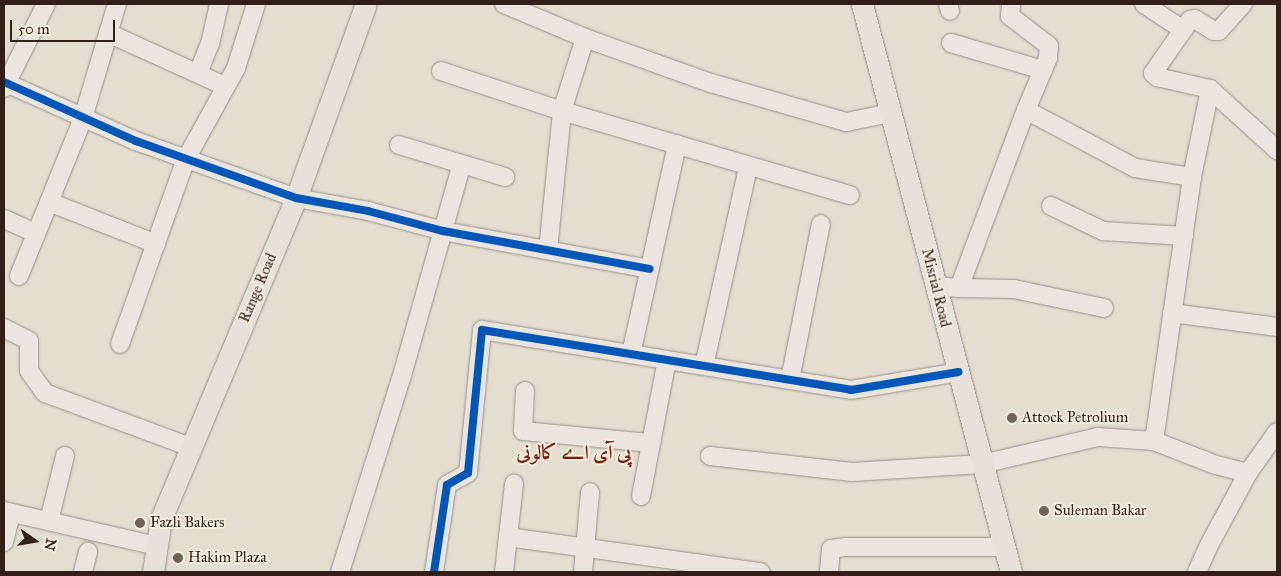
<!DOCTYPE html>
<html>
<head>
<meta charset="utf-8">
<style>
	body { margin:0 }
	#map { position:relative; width:1281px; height:576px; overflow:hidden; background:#e3ded0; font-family:"IM FELL Great Primer",Amiri,serif }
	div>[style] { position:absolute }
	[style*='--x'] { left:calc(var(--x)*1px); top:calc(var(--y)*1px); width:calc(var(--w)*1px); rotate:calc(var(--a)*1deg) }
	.roads { filter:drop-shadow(0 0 1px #969088) drop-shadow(0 0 1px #969088) }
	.minor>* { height:18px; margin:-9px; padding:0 9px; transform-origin:9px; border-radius:9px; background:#eae6df }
	.major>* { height:21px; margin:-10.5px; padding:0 10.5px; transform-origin:10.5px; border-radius:10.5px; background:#e6e2da }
	.cycleway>* { height:8px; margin:-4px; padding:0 4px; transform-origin:4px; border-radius:4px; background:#0057b8 }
	.dots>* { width:14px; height:14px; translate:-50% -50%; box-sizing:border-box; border:2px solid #f2ecdb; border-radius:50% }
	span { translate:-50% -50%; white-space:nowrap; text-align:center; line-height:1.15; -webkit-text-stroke:4px #f2ecdb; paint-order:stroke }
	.street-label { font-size:15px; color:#321f18 }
	.poi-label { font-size:15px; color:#321f18 }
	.left { translate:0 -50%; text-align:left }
	.district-label { font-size:20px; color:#7a1f14; font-weight:700 }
	.frame { position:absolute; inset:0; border:5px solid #321f18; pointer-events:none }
	.north { position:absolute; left:10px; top:516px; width:50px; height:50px; -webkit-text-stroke:4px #f2ecdb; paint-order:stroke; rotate:103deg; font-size:14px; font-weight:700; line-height:20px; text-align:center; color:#321f18 }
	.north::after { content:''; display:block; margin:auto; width:18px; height:22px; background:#321f18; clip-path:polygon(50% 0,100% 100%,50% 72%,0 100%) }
	.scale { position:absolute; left:10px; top:20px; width:105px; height:22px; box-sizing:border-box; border:2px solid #321f18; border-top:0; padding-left:6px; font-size:15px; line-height:18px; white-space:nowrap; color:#321f18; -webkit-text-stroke:4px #f2ecdb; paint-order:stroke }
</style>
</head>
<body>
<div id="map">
	<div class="roads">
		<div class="minor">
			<div style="--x:504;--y:4;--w:88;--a:22.8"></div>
			<div style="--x:585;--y:38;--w:134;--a:19.7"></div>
			<div style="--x:711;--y:83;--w:141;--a:16.1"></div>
			<div style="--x:846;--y:122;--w:46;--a:-11.3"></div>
			<div style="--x:948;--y:4;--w:7;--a:74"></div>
			<div style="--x:1011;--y:4;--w:12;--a:95"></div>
			<div style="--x:1010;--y:16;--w:49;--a:37.6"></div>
			<div style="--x:1049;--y:46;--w:12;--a:95"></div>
			<div style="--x:1048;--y:58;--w:56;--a:112.9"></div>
			<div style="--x:1144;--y:4;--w:47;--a:33.7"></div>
			<div style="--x:1243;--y:4;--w:36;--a:132"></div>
			<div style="--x:1219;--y:31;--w:5;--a:180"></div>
			<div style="--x:1214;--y:31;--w:22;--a:-148"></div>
			<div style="--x:1195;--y:19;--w:5;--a:169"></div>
			<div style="--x:1190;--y:20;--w:65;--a:124.9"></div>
			<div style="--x:1153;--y:73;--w:6;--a:45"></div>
			<div style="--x:1157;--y:77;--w:54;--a:12.8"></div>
			<div style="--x:1210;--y:89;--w:91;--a:42.3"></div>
			<div style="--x:108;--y:33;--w:128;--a:24.4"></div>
			<div style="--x:951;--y:43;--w:96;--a:16.4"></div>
			<div style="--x:441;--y:71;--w:127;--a:18.3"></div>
			<div style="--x:562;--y:111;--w:300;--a:16.3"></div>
			<div style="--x:198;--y:73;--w:31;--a:-68"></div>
			<div style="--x:210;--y:44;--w:41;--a:-77.3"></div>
			<div style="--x:4;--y:82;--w:145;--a:24.1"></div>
			<div style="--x:136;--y:141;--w:170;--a:19.6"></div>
			<div style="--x:296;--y:198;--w:73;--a:10.2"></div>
			<div style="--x:368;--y:211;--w:78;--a:14.9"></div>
			<div style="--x:443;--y:231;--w:210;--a:10.4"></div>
			<div style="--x:4;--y:88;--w:94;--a:-63.4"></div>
			<div style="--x:399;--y:145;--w:111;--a:16.8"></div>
			<div style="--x:49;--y:202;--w:115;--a:21.4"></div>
			<div style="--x:1051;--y:206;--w:58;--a:25.7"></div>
			<div style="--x:1103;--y:231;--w:81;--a:3.5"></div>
			<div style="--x:4;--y:219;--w:35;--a:24"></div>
			<div style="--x:548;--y:250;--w:140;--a:-84.2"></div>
			<div style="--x:562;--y:111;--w:77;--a:-72.5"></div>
			<div style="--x:19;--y:276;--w:170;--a:-67.9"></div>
			<div style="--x:83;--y:118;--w:119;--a:-73.4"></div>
			<div style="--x:936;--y:286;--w:23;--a:5"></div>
			<div style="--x:959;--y:288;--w:190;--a:-69.4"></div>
			<div style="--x:1026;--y:110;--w:123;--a:28"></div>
			<div style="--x:1135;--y:168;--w:58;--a:9"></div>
			<div style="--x:959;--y:288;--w:55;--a:1"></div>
			<div style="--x:1014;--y:289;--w:92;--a:11.9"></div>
			<div style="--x:1172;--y:313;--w:106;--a:7.6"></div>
			<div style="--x:4;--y:328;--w:28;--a:27"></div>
			<div style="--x:29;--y:341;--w:30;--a:90"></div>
			<div style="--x:29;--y:371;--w:27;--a:54"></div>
			<div style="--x:45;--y:393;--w:155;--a:20.4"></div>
			<div style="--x:120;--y:344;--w:196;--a:-70.4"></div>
			<div style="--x:186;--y:159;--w:104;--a:-61.2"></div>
			<div style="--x:236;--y:68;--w:67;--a:-72.6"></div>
			<div style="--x:631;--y:354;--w:215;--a:-77.6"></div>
			<div style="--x:704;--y:366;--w:204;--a:-77.5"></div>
			<div style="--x:790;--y:380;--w:159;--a:-78.8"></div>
			<div style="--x:525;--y:391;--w:40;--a:92.9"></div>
			<div style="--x:523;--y:431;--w:129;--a:5.4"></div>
			<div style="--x:1154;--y:441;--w:267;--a:-81.8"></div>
			<div style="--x:1192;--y:177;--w:90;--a:-78.4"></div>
			<div style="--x:710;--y:456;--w:143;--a:6.4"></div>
			<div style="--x:852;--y:472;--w:130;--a:-3.5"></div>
			<div style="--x:982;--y:464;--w:119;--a:-13.1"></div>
			<div style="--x:1098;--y:437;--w:56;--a:4.1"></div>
			<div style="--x:1154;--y:441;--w:66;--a:21.2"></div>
			<div style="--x:1216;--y:465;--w:33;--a:14"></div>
			<div style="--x:641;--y:496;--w:138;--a:-79.2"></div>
			<div style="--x:4;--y:511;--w:157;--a:12.9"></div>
			<div style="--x:49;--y:521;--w:67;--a:-76.2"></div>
			<div style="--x:508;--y:537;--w:255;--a:7.9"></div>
			<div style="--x:4;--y:542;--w:30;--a:-76"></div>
			<div style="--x:83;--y:572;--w:21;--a:-76"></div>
			<div style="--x:340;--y:572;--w:202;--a:-72.5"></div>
			<div style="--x:401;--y:379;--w:223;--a:-74.2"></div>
			<div style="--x:434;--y:572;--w:88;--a:-81.5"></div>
			<div style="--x:447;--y:485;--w:24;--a:-30"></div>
			<div style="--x:468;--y:473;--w:144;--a:-84.4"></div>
			<div style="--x:482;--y:330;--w:374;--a:9.2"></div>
			<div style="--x:851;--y:390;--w:109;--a:-9.5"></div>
			<div style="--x:504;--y:572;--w:89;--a:-83.5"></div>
			<div style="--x:583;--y:572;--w:80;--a:-85"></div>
			<div style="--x:829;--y:572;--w:23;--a:-85"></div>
			<div style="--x:831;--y:549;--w:15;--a:-8"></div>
			<div style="--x:846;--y:547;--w:158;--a:0"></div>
			<div style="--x:1197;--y:572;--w:27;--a:-66"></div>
			<div style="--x:1208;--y:547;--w:84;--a:-61.6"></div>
			<div style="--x:1248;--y:473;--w:50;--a:-54.7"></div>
		</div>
		<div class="major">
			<div style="--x:862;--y:4;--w:587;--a:75.3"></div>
			<div style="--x:153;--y:572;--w:54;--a:-81.4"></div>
			<div style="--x:161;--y:519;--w:348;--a:-67.2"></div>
			<div style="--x:296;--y:198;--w:206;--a:-70.2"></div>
		</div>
	</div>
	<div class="cycleway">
		<div style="--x:4;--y:82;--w:145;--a:24.1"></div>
		<div style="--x:136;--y:141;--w:170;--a:19.6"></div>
		<div style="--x:296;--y:198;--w:73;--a:10.2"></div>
		<div style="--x:368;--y:211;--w:78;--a:14.9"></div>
		<div style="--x:443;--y:231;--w:210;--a:10.4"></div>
		<div style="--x:434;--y:572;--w:88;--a:-81.5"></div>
		<div style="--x:447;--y:485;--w:24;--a:-30"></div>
		<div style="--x:468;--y:473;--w:144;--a:-84.4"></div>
		<div style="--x:482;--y:330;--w:374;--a:9.2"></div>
		<div style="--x:851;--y:390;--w:109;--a:-9.5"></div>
	</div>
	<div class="dots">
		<div style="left:1012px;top:418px;background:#706258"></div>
		<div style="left:1044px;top:511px;background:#706258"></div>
		<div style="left:140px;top:523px;background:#706258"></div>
		<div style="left:178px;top:558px;background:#706258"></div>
	</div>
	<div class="street-label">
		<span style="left:258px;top:288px;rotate:-67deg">Range Road</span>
		<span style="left:936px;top:288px;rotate:76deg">Misrial Road</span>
	</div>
	<div class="poi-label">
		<span class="left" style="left:1022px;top:418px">Attock Petrolium</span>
		<span class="left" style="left:1054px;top:511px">Suleman Bakar</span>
		<span class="left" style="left:150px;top:523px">Fazli Bakers</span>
		<span class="left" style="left:188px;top:558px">Hakim Plaza</span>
	</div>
	<div class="district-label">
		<span style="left:574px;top:452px">پی آی اے کالونی</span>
	</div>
	<div class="frame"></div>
	<div class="north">N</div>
	<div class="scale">50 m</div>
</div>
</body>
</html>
